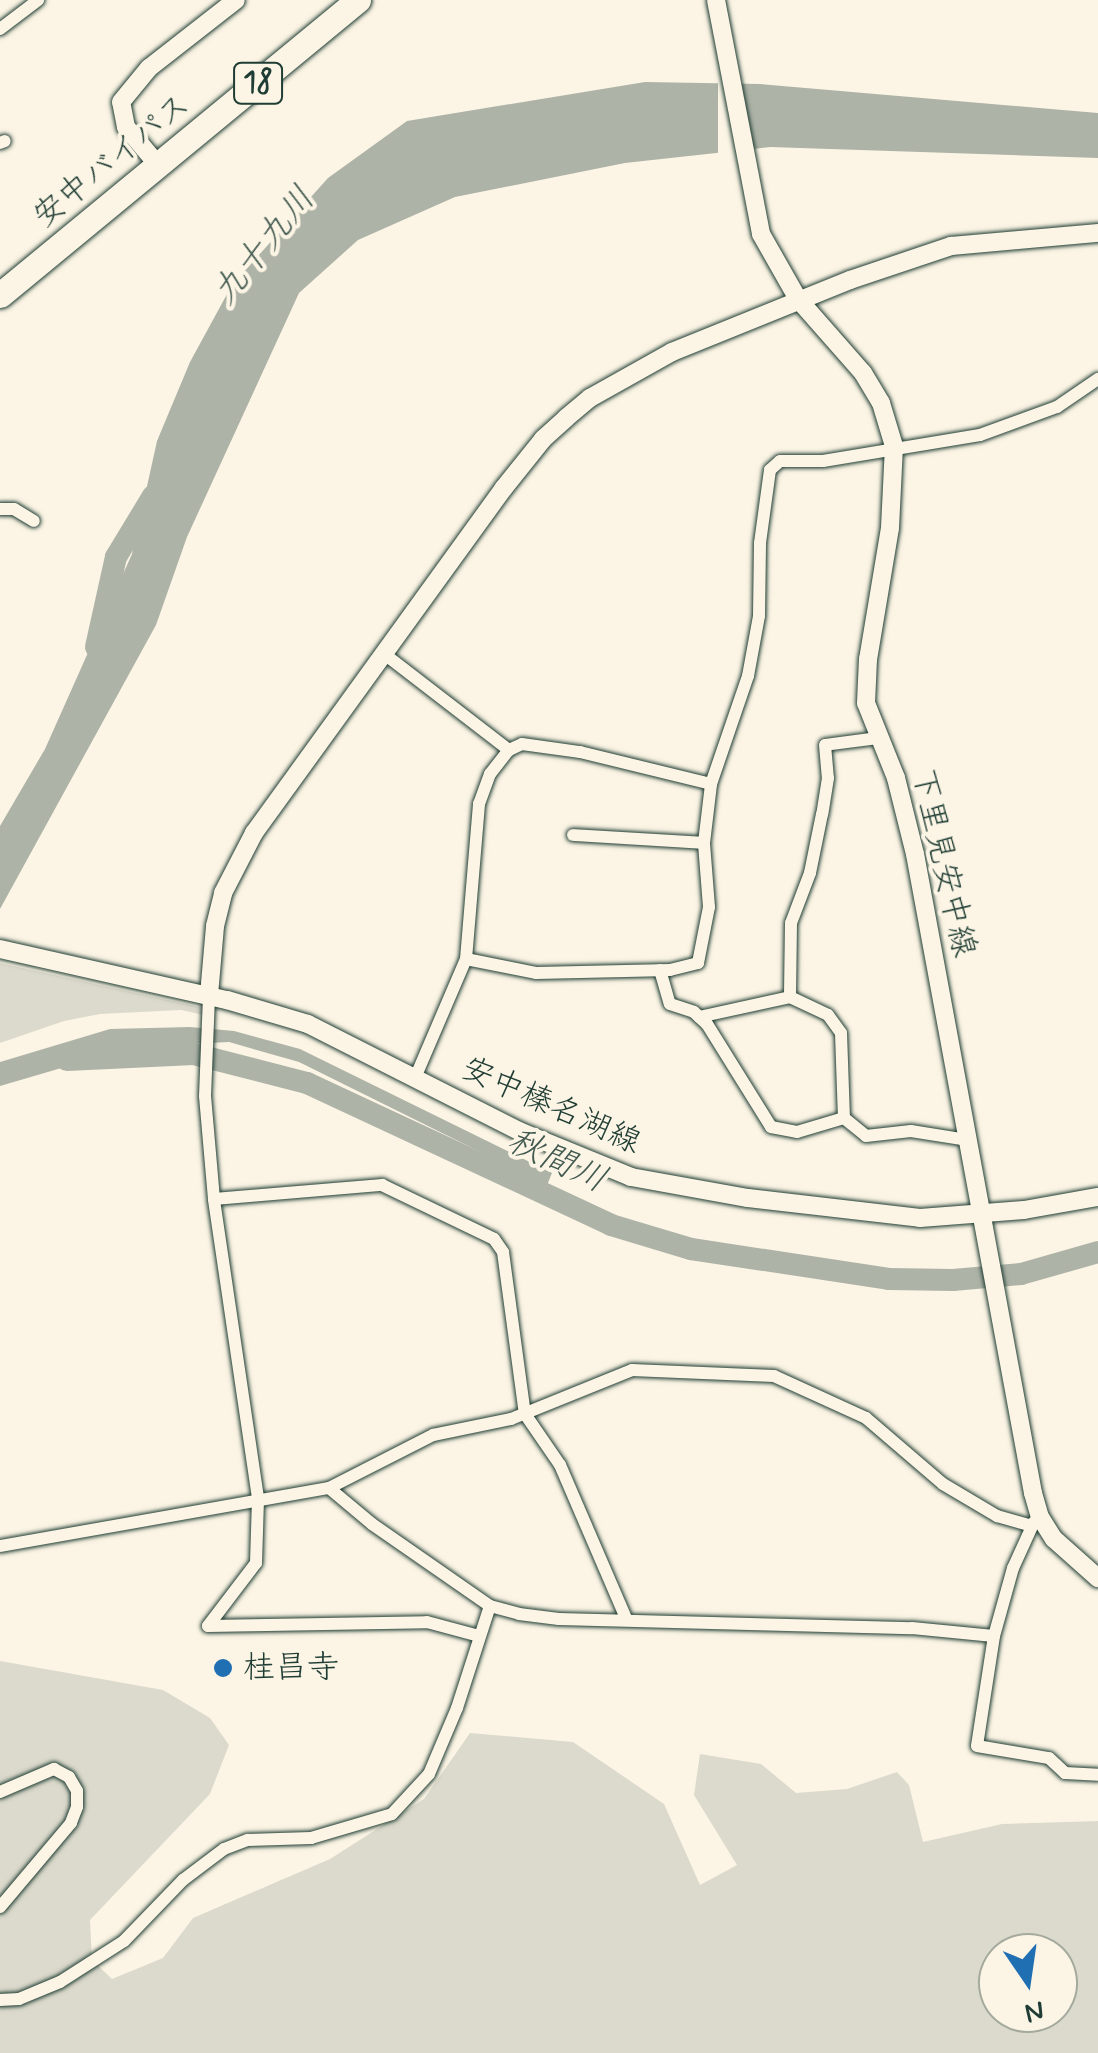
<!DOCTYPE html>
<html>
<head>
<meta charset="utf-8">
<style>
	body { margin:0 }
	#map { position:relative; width:1098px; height:2053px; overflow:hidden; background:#fcf5e5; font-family:Mynerve,"Klee One",sans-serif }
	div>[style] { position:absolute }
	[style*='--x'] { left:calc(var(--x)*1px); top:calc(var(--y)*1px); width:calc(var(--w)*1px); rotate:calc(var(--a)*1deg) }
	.green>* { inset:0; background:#dcdacc }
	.water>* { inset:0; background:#aeb3a7 }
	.pier>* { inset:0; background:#fcf5e5; transform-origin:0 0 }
	.river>* { height:22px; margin:-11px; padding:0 11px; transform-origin:11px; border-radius:11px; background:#aeb3a7 }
	.roads { filter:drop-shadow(0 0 2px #1f3d34) drop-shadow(0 0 2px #1f3d34) }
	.street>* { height:12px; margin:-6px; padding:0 6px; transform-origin:6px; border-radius:6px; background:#fcf5e5 }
	.secondary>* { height:18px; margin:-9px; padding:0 9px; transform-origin:9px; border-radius:9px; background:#fcf5e5 }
	.highway>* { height:25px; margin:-12.5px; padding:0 12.5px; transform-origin:12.5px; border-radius:12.5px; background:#fcf5e5 }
	.dots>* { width:28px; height:28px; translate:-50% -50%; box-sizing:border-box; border:5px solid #fcf5e5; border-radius:50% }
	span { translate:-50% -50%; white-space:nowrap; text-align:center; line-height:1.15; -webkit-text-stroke:8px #fcf5e5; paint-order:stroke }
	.shield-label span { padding:2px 8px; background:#fcf5e5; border:2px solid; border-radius:8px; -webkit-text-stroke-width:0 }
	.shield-label { font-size:30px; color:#1f3d34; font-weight:700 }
	.street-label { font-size:32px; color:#1f3d34 }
	.poi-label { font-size:32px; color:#1f3d34 }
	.left { translate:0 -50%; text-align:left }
	.water-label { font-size:35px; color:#435a51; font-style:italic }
	.north { position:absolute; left:978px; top:1933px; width:100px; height:100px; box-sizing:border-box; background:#fcf5e5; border:2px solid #a4ab9e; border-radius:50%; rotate:167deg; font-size:28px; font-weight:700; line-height:40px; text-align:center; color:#1f3d34 }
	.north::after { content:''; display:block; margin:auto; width:35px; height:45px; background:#1f6fb2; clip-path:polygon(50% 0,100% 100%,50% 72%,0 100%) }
</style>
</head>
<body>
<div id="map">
	<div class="green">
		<div style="clip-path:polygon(0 963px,204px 1008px,204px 1015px,181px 1010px,100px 1014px,64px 1021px,0 1043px)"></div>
		<div style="clip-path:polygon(evenodd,0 1661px,163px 1690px,210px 1718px,229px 1745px,210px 1794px,90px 1920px,92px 1960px,112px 1979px,163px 1958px,193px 1918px,330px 1859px,424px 1799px,470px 1733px,573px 1742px,664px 1804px,700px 1885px,737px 1865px,694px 1795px,700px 1754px,761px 1764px,796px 1793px,847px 1789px,897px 1772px,909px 1785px,923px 1842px,1002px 1824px,1098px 1821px,1098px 2053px,0 2053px,0 1661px,998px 1953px,1058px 1953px,1058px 2013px,998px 2013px,998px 1953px)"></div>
	</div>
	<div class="water">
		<div style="clip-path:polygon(645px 82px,760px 84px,1098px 113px,1098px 158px,770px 147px,625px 163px,455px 197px,358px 240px,299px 293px,187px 537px,156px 625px,0 909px,0 826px,45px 749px,132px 554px,157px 441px,190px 362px,232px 285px,328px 178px,407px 121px)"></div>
		<div style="clip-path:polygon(190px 1027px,234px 1031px,300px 1049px,552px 1173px,547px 1185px,299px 1062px,229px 1042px,133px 1047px,0 1086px,0 1062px,110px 1029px)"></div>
	</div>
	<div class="pier">
		<div style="left:718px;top:78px;width:22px;height:80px"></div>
	</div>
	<div class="river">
		<div style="--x:96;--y:647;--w:92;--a:-77.5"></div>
		<div style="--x:116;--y:557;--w:71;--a:-58.8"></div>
		<div style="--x:67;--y:1060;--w:127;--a:-2.7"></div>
		<div style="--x:194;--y:1054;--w:117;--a:14.4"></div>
		<div style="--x:307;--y:1083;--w:336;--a:25"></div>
		<div style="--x:611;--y:1225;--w:84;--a:16.7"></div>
		<div style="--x:691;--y:1249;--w:200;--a:8.6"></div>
		<div style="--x:889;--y:1279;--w:64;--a:0.9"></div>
		<div style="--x:953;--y:1280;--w:68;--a:-5"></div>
		<div style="--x:1021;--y:1274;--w:80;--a:-15.9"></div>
	</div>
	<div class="roads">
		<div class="street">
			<div style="--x:0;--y:29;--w:48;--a:-37.3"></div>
			<div style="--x:0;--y:143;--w:5;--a:-22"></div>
			<div style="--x:0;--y:509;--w:14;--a:0"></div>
			<div style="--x:14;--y:509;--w:23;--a:31"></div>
			<div style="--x:383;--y:653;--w:159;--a:37.6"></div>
			<div style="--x:878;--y:738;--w:53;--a:172.5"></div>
			<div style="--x:825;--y:745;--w:33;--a:85"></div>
			<div style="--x:828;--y:778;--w:36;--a:99"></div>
			<div style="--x:822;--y:814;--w:60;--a:101.5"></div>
			<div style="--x:810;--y:873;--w:53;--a:110.8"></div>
			<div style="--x:791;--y:923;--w:74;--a:90.8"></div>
			<div style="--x:790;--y:997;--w:42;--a:25.3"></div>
			<div style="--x:828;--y:1015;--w:22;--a:54"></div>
			<div style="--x:841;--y:1033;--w:85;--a:88"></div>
			<div style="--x:844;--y:1118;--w:28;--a:39"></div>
			<div style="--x:866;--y:1136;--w:45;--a:-6.3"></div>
			<div style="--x:911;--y:1131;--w:58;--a:9"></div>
			<div style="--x:573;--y:835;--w:131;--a:3.5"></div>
			<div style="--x:466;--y:959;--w:71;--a:11.3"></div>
			<div style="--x:536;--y:973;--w:134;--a:-1.3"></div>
			<div style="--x:670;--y:970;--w:29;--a:-14"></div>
			<div style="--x:698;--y:963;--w:57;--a:-78.9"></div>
			<div style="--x:709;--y:907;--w:64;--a:-94.5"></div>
			<div style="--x:704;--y:843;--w:59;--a:-83.2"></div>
			<div style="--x:711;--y:784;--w:114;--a:-71.1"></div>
			<div style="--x:748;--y:676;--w:61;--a:-79.6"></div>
			<div style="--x:759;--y:616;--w:73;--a:-89.2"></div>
			<div style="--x:760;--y:543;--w:74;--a:-82.2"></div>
			<div style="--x:770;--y:470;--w:13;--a:-42"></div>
			<div style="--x:780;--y:461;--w:43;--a:0"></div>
			<div style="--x:823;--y:461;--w:159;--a:-9.4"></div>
			<div style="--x:980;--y:435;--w:82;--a:-20"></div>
			<div style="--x:1057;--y:407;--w:50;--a:-34.3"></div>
			<div style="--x:660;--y:970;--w:35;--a:74"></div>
			<div style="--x:670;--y:1004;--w:25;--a:18"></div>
			<div style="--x:694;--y:1012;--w:18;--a:43"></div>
			<div style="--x:707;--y:1024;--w:121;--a:58.1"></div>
			<div style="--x:771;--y:1127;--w:26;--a:11"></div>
			<div style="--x:797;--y:1132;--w:49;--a:-16.6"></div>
			<div style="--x:699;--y:1017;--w:93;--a:-12.4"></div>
			<div style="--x:415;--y:1078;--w:129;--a:-66.8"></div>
			<div style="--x:466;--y:959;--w:156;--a:-85.2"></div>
			<div style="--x:479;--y:804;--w:32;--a:-70"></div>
			<div style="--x:490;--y:774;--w:31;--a:-52"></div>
			<div style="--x:509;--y:750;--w:14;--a:-25"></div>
			<div style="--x:522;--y:744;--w:59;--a:7.9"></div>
			<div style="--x:580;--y:752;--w:135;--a:13.7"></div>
			<div style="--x:214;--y:1199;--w:169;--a:-4.8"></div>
			<div style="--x:382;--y:1185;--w:124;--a:25.7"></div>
			<div style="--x:494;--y:1239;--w:16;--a:55"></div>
			<div style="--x:503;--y:1252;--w:163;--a:82.3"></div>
			<div style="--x:525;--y:1414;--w:62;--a:55.5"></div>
			<div style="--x:560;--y:1465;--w:167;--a:66.7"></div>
			<div style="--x:329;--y:1488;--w:56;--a:39.9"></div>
			<div style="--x:372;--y:1524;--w:144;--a:34.8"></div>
			<div style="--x:490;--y:1606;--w:30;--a:15"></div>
			<div style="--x:519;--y:1614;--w:40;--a:7.1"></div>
			<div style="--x:559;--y:1619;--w:353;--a:1.5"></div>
			<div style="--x:912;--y:1628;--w:82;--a:5.6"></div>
			<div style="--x:1034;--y:1522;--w:51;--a:114.5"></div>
			<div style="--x:1013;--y:1568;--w:71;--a:105.6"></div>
			<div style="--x:994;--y:1636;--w:111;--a:98.8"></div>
			<div style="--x:977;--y:1746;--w:73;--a:9.5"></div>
			<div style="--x:1049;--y:1758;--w:22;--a:43"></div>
			<div style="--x:1065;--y:1773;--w:33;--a:3"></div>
			<div style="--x:0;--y:1546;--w:334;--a:-10"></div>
			<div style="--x:329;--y:1488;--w:117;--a:-27"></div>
			<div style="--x:433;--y:1435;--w:80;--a:-11.6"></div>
			<div style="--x:511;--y:1419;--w:131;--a:-22"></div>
			<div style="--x:632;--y:1370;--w:142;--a:2.4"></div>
			<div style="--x:774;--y:1376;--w:101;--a:24.5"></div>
			<div style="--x:866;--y:1418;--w:101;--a:40.6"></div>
			<div style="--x:943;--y:1484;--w:63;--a:30.7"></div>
			<div style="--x:997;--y:1516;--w:32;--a:16"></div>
			<div style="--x:208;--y:1626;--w:79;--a:-52.7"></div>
			<div style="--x:256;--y:1563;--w:65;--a:-88.2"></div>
			<div style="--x:258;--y:1498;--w:302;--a:-98.4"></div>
			<div style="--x:214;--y:1199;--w:103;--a:-95"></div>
			<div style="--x:205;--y:1096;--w:101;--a:-87.7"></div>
			<div style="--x:208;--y:1626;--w:219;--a:-1"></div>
			<div style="--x:427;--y:1622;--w:54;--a:15.1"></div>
			<div style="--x:0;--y:1792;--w:59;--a:-23.1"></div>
			<div style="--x:54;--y:1769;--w:17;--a:28"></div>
			<div style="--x:69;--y:1777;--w:16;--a:60"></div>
			<div style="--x:77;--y:1791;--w:16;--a:90"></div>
			<div style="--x:77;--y:1807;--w:17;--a:111"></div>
			<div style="--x:71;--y:1823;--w:110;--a:130.2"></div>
			<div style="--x:0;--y:2000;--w:19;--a:-3"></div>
			<div style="--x:19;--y:1999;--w:44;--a:-22.5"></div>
			<div style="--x:60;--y:1982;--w:76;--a:-32.6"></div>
			<div style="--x:124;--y:1941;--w:85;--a:-46"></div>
			<div style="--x:183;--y:1880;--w:51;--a:-37.1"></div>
			<div style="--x:224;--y:1849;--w:26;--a:-21"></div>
			<div style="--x:248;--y:1840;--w:63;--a:-1.8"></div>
			<div style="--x:311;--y:1838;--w:84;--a:-16.5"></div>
			<div style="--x:392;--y:1814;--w:54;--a:-47.2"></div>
			<div style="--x:429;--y:1774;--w:72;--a:-67"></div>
			<div style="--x:457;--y:1708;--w:107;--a:-72.1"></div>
		</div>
		<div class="secondary">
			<div style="--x:716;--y:0;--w:238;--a:79.1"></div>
			<div style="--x:761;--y:234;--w:75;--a:60.4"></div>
			<div style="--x:798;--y:299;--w:98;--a:48.7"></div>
			<div style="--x:863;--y:373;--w:35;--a:59"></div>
			<div style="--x:881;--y:403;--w:45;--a:73.2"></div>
			<div style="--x:894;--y:446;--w:82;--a:92.8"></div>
			<div style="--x:890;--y:528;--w:133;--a:99.5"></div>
			<div style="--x:868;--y:659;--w:44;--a:92.6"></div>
			<div style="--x:866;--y:703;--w:81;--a:68.2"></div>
			<div style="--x:896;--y:778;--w:78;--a:76"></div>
			<div style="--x:915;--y:854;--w:650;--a:79.54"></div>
			<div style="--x:1033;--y:1493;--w:25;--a:74"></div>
			<div style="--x:1040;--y:1517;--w:26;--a:58"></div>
			<div style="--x:1054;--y:1539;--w:59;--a:41.6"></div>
			<div style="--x:158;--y:165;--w:50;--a:-130.1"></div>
			<div style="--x:126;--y:127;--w:25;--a:-101"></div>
			<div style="--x:121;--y:102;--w:44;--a:-50.5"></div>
			<div style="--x:149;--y:68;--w:110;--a:-38"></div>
			<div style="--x:0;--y:949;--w:233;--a:12.7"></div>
			<div style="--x:227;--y:1000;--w:84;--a:16.5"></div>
			<div style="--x:308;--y:1024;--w:237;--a:26.9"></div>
			<div style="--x:519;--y:1131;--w:121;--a:22.3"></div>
			<div style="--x:631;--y:1177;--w:119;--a:10.2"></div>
			<div style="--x:748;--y:1198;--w:173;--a:6.6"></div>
			<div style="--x:920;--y:1218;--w:104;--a:-4.4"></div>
			<div style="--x:1024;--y:1210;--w:75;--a:-10"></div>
			<div style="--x:209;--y:995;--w:69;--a:-85"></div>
			<div style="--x:215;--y:926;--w:34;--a:-76"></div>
			<div style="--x:223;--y:893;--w:68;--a:-62.7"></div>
			<div style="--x:254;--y:833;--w:425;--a:-54.1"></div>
			<div style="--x:503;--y:489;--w:64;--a:-51.3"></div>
			<div style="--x:543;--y:439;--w:31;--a:-42"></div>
			<div style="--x:566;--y:418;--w:31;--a:-40"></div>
			<div style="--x:590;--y:398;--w:94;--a:-29.3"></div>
			<div style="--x:672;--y:352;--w:192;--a:-22"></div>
			<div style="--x:850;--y:280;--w:107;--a:-18.6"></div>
			<div style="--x:951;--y:246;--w:148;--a:-5.1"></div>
		</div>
		<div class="highway">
			<div style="--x:0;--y:295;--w:464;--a:-39.5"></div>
		</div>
	</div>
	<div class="dots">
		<div style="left:223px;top:1668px;background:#1f6fb2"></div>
	</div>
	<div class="shield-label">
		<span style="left:258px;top:83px">18</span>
	</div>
	<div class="street-label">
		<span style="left:112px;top:161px;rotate:-39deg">安中バイパス</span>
		<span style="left:943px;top:863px;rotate:77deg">下里見安中線</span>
		<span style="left:551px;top:1106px;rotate:24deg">安中榛名湖線</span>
	</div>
	<div class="poi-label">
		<span class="left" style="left:243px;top:1668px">桂昌寺</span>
	</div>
	<div class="water-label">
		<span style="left:264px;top:246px;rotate:-51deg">九十九川</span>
		<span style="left:557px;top:1161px;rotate:25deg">秋間川</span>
	</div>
	<div class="north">N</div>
</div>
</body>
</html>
